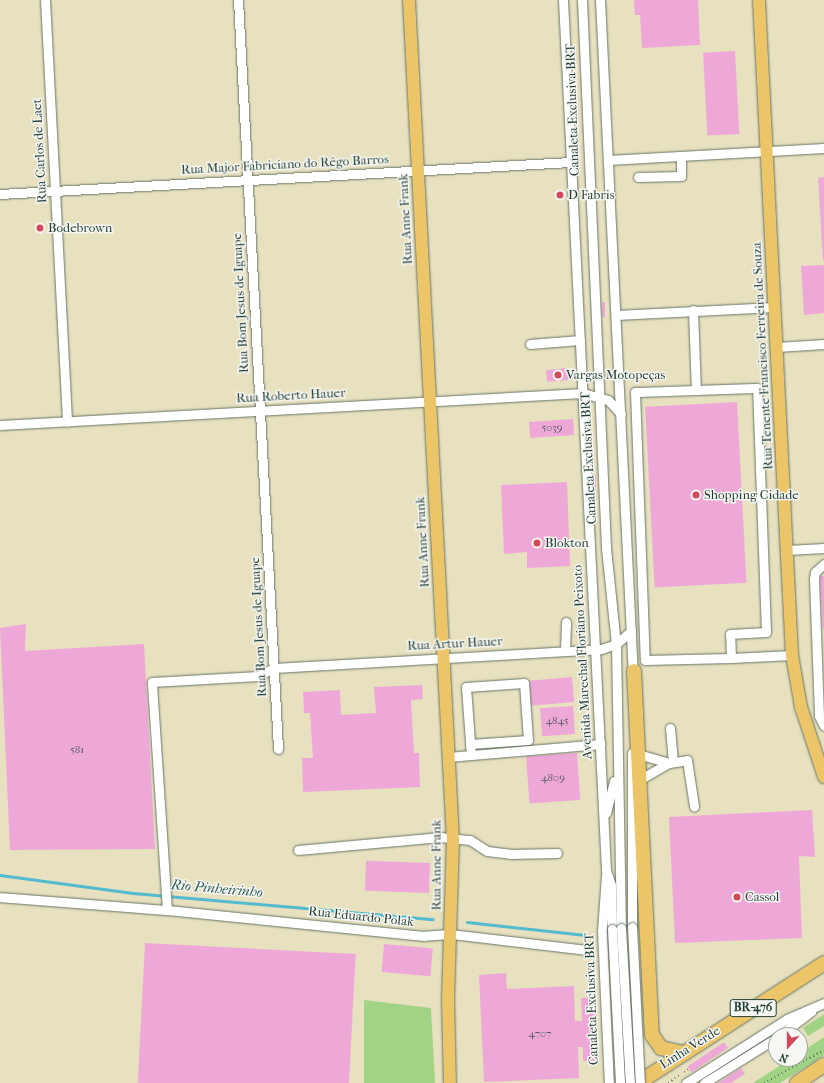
<!DOCTYPE html>
<html>
<head>
<meta charset="utf-8">
<style>
	body { margin:0 }
	#map { position:relative; width:824px; height:1083px; overflow:hidden; background:#e8e1c0; font-family:"IM FELL French Canon",serif }
	div>[style] { position:absolute }
	[style*='--x'] { left:calc(var(--x)*1px); top:calc(var(--y)*1px); width:calc(var(--w)*1px); rotate:calc(var(--a)*1deg) }
	.green>* { inset:0; background:#a0d484 }
	.stream>* { height:3px; margin:-1.5px; padding:0 1.5px; transform-origin:1.5px; border-radius:1.5px; background:#52bcce }
	.building>* { inset:0; background:#eea8d7; transform-origin:0 0 }
	.path>* { height:1.5px; margin-top:-0.75px; transform-origin:0; background:repeating-linear-gradient(90deg,#657665 0 1px,transparent 0 4px) }
	.roads { filter:drop-shadow(0 0 1px #657665) drop-shadow(0 0 1px #657665) }
	.minor>* { height:9px; margin:-4.5px; padding:0 4.5px; transform-origin:4.5px; border-radius:4.5px; background:#fff }
	.major>* { height:12px; margin:-6px; padding:0 6px; transform-origin:6px; border-radius:6px; background:#edc569 }
	.highway>* { height:14px; margin:-7px; padding:0 7px; transform-origin:7px; border-radius:7px; background:#edc569 }
	.bridges { filter:drop-shadow(0 0 1px #657665) drop-shadow(0 0 1px #657665) }
	.minor-bridge>* { height:9px; margin:-4.5px; padding:0 4.5px; transform-origin:4.5px; border-radius:4.5px; background:#fff }
	.dots>* { width:11px; height:11px; translate:-50% -50%; box-sizing:border-box; border:2px solid #f6f6f2; border-radius:50% }
	span { translate:-50% -50%; white-space:nowrap; text-align:center; line-height:1.15; -webkit-text-stroke:3px #f6f6f2; paint-order:stroke }
	.number-label { font-size:11px; color:#53585d }
	.number-label span { -webkit-text-stroke-width:0 }
	.shield-label span { padding:1px 3px; background:#f6f6f2; border:1px solid; border-radius:3px; -webkit-text-stroke-width:0 }
	.shield-label { font-size:12px; color:#1f3d34; font-weight:700 }
	.street-label { font-size:13px; color:#1f3d34 }
	.poi-label { font-size:13px; color:#1f3d34 }
	.left { translate:0 -50%; text-align:left }
	.water-label { font-size:14px; color:#2c5d5a; font-style:italic }
	.north { position:absolute; left:768px; top:1027px; width:40px; height:40px; box-sizing:border-box; background:#f6f6f2; border:1px solid #a0aca6; border-radius:50%; rotate:201deg; font-size:11px; font-weight:700; line-height:16px; text-align:center; color:#1f3d34 }
	.north::after { content:''; display:block; margin:auto; width:14px; height:18px; background:#d1495b; clip-path:polygon(50% 0,100% 100%,50% 72%,0 100%) }
</style>
</head>
<body>
<div id="map">
	<div class="green">
		<div style="clip-path:polygon(364px 1000px,431px 1008px,435px 1083px,364px 1083px)"></div>
		<div style="clip-path:polygon(824px 1014px,824px 1026px,808px 1036px,803px 1028px)"></div>
		<div style="clip-path:polygon(824px 1037px,824px 1055px,780px 1083px,753px 1083px,790px 1059px,800px 1059px,800px 1053px)"></div>
	</div>
	<div class="stream">
		<div style="--x:0;--y:875;--w:134;--a:7.7"></div>
		<div style="--x:133;--y:893;--w:301;--a:5"></div>
		<div style="--x:467;--y:922;--w:119;--a:6.3"></div>
	</div>
	<div class="building">
		<div style="clip-path:polygon(634px 0,698px 0,700px 45px,642px 48px,640px 15px,635px 15px)"></div>
		<div style="left:735px;top:51px;width:83px;height:32px;rotate:87deg"></div>
		<div style="clip-path:polygon(824px 177px,824px 260px,823px 260px,818px 178px)"></div>
		<div style="clip-path:polygon(824px 265px,824px 313px,804px 315px,801px 266px)"></div>
		<div style="left:602px;top:302px;width:3px;height:15px"></div>
		<div style="left:568px;top:368px;width:12px;height:22px;rotate:85deg"></div>
		<div style="left:737px;top:402px;width:181px;height:92px;rotate:87deg"></div>
		<div style="left:573px;top:419px;width:16px;height:44px;rotate:86deg"></div>
		<div style="left:593px;top:475px;width:3px;height:15px"></div>
		<div style="clip-path:polygon(567px 482px,570px 566px,527px 568px,527px 552px,504px 554px,501px 485px)"></div>
		<div style="clip-path:polygon(820px 576px,824px 576px,824px 629px,823px 629px)"></div>
		<div style="clip-path:polygon(26px 624px,25px 651px,144px 644px,155px 849px,10px 850px,0 628px)"></div>
		<div style="left:572px;top:677px;width:25px;height:43px;rotate:85deg"></div>
		<div style="clip-path:polygon(422px 685px,423px 699px,411px 700px,414px 753px,419px 753px,420px 787px,303px 792px,302px 758px,313px 758px,310px 713px,304px 713px,303px 692px,340px 690px,341px 715px,358px 714px,376px 713px,374px 687px)"></div>
		<div style="left:573px;top:706px;width:28px;height:33px;rotate:86deg"></div>
		<div style="left:577px;top:753px;width:47px;height:51px;rotate:86deg"></div>
		<div style="clip-path:polygon(812px 810px,815px 857px,799px 856px,802px 938px,675px 943px,669px 817px)"></div>
		<div style="left:430px;top:863px;width:30px;height:64px;rotate:92deg"></div>
		<div style="left:145px;top:943px;width:211px;height:140px;rotate:3deg"></div>
		<div style="left:384px;top:944px;width:49px;height:28px;rotate:5deg"></div>
		<div style="clip-path:polygon(506px 973px,507px 989px,574px 986px,575px 1021px,582px 1021px,581px 998px,596px 997px,599px 1060px,583px 1061px,583px 1047px,578px 1047px,579px 1078px,484px 1082px,479px 975px)"></div>
		<div style="left:724px;top:1042px;width:7px;height:44px;rotate:56deg"></div>
		<div style="clip-path:polygon(741px 1068px,745px 1074px,731px 1083px,718px 1083px)"></div>
	</div>
	<div class="path">
		<div style="--x:684;--y:1072;--w:6;--a:-31"></div>
		<div style="--x:668;--y:1083;--w:14;--a:-36"></div>
		<div style="--x:764;--y:1083;--w:68;--a:-28.8"></div>
	</div>
	<div class="roads">
		<div class="minor">
			<div style="--x:45;--y:0;--w:422;--a:87"></div>
			<div style="--x:238;--y:0;--w:750;--a:86.94"></div>
			<div style="--x:563;--y:0;--w:871;--a:87.17"></div>
			<div style="--x:606;--y:870;--w:16;--a:72"></div>
			<div style="--x:611;--y:885;--w:44;--a:88.7"></div>
			<div style="--x:582;--y:0;--w:549;--a:87.49"></div>
			<div style="--x:606;--y:548;--w:97;--a:84.1"></div>
			<div style="--x:616;--y:644;--w:284;--a:89"></div>
			<div style="--x:600;--y:0;--w:677;--a:87.21"></div>
			<div style="--x:608;--y:160;--w:216;--a:-3.2"></div>
			<div style="--x:638;--y:177;--w:43;--a:-1.3"></div>
			<div style="--x:681;--y:176;--w:20;--a:-90"></div>
			<div style="--x:0;--y:194;--w:572;--a:-3.21"></div>
			<div style="--x:693;--y:310;--w:80;--a:87.9"></div>
			<div style="--x:616;--y:315;--w:159;--a:-2.9"></div>
			<div style="--x:530;--y:344;--w:50;--a:-4.6"></div>
			<div style="--x:777;--y:347;--w:47;--a:-3.7"></div>
			<div style="--x:0;--y:425;--w:584;--a:-3.14"></div>
			<div style="--x:583;--y:393;--w:26;--a:16"></div>
			<div style="--x:608;--y:400;--w:19;--a:47"></div>
			<div style="--x:787;--y:550;--w:37;--a:-3"></div>
			<div style="--x:824;--y:564;--w:12;--a:138"></div>
			<div style="--x:815;--y:572;--w:7;--a:98"></div>
			<div style="--x:814;--y:579;--w:137;--a:87.9"></div>
			<div style="--x:819;--y:716;--w:11;--a:63"></div>
			<div style="--x:565;--y:651;--w:29;--a:-88"></div>
			<div style="--x:731;--y:658;--w:24;--a:-92"></div>
			<div style="--x:730;--y:634;--w:36;--a:-3"></div>
			<div style="--x:766;--y:632;--w:244;--a:-92.1"></div>
			<div style="--x:757;--y:388;--w:122;--a:178.1"></div>
			<div style="--x:635;--y:392;--w:268;--a:87.9"></div>
			<div style="--x:645;--y:660;--w:86;--a:-1.3"></div>
			<div style="--x:731;--y:658;--w:61;--a:-2.8"></div>
			<div style="--x:670;--y:728;--w:34;--a:85"></div>
			<div style="--x:470;--y:744;--w:58;--a:-3.9"></div>
			<div style="--x:528;--y:740;--w:57;--a:-94"></div>
			<div style="--x:524;--y:683;--w:58;--a:176.1"></div>
			<div style="--x:466;--y:687;--w:68;--a:85.8"></div>
			<div style="--x:632;--y:753;--w:174;--a:90"></div>
			<div style="--x:638;--y:754;--w:32;--a:16"></div>
			<div style="--x:448;--y:757;--w:153;--a:-4.9"></div>
			<div style="--x:639;--y:780;--w:34;--a:-30"></div>
			<div style="--x:669;--y:763;--w:18;--a:-9"></div>
			<div style="--x:687;--y:760;--w:47;--a:81.3"></div>
			<div style="--x:606;--y:813;--w:33;--a:-76"></div>
			<div style="--x:298;--y:850;--w:143;--a:-5.2"></div>
			<div style="--x:440;--y:837;--w:30;--a:6"></div>
			<div style="--x:470;--y:840;--w:20;--a:33"></div>
			<div style="--x:487;--y:851;--w:23;--a:7"></div>
			<div style="--x:510;--y:854;--w:47;--a:-1.2"></div>
			<div style="--x:606;--y:875;--w:56;--a:94.1"></div>
			<div style="--x:602;--y:931;--w:152;--a:87.4"></div>
			<div style="--x:0;--y:897;--w:168;--a:4.5"></div>
			<div style="--x:587;--y:950;--w:138;--a:-173.3"></div>
			<div style="--x:450;--y:934;--w:26;--a:176"></div>
			<div style="--x:424;--y:936;--w:258;--a:-174.2"></div>
			<div style="--x:167;--y:910;--w:228;--a:-93.8"></div>
			<div style="--x:152;--y:682;--w:106;--a:-3.2"></div>
			<div style="--x:258;--y:676;--w:18;--a:-27"></div>
			<div style="--x:274;--y:668;--w:328;--a:-3.3"></div>
			<div style="--x:601;--y:649;--w:16;--a:-18"></div>
			<div style="--x:616;--y:644;--w:20;--a:-41"></div>
			<div style="--x:780;--y:1035;--w:39;--a:-37"></div>
			<div style="--x:686;--y:1083;--w:120;--a:-32.4"></div>
			<div style="--x:787;--y:1019;--w:40;--a:-23.4"></div>
			<div style="--x:704;--y:1083;--w:85;--a:-32"></div>
		</div>
		<div class="major">
			<div style="--x:409;--y:0;--w:841;--a:87"></div>
			<div style="--x:453;--y:840;--w:158;--a:91.8"></div>
			<div style="--x:448;--y:998;--w:85;--a:88.7"></div>
			<div style="--x:759;--y:0;--w:656;--a:87.12"></div>
			<div style="--x:792;--y:655;--w:53;--a:80.2"></div>
			<div style="--x:801;--y:707;--w:74;--a:71.8"></div>
		</div>
		<div class="highway">
			<div style="--x:634;--y:671;--w:364;--a:87.2"></div>
			<div style="--x:652;--y:1035;--w:16;--a:55"></div>
			<div style="--x:661;--y:1048;--w:23;--a:13"></div>
			<div style="--x:638;--y:1083;--w:221;--a:-32.8"></div>
			<div style="--x:797;--y:1083;--w:32;--a:-34"></div>
		</div>
	</div>
	<div class="bridges">
		<div class="minor-bridge">
			<div style="--x:632;--y:927;--w:156;--a:87.1"></div>
			<div style="--x:621;--y:928;--w:155;--a:86.7"></div>
			<div style="--x:612;--y:929;--w:154;--a:87"></div>
		</div>
	</div>
	<div class="dots">
		<div style="left:560px;top:195px;background:#d1495b"></div>
		<div style="left:40px;top:228px;background:#d1495b"></div>
		<div style="left:558px;top:375px;background:#d1495b"></div>
		<div style="left:696px;top:495px;background:#d1495b"></div>
		<div style="left:537px;top:543px;background:#d1495b"></div>
		<div style="left:737px;top:897px;background:#d1495b"></div>
	</div>
	<div class="number-label">
		<span style="left:552px;top:428px">5039</span>
		<span style="left:557px;top:721px">4845</span>
		<span style="left:77px;top:750px">581</span>
		<span style="left:553px;top:778px">4809</span>
		<span style="left:540px;top:1034px">4707</span>
	</div>
	<div class="shield-label">
		<span style="left:753px;top:1008px">BR-476</span>
	</div>
	<div class="street-label">
		<span style="left:573px;top:110px;rotate:-92deg">Canaleta Exclusiva BRT</span>
		<span style="left:40px;top:151px;rotate:-93deg">Rua Carlos de Laet</span>
		<span style="left:285px;top:165px;rotate:-3deg">Rua Major Fabriciano do Rêgo Barros</span>
		<span style="left:406px;top:219px;rotate:-93deg">Rua Anne Frank</span>
		<span style="left:241px;top:303px;rotate:-93deg">Rua Bom Jesus de Iguape</span>
		<span style="left:763px;top:356px;rotate:-93deg">Rua Tenente Francisco Ferreira de Souza</span>
		<span style="left:291px;top:396px;rotate:-3deg">Rua Roberto Hauer</span>
		<span style="left:589px;top:458px;rotate:-93deg">Canaleta Exclusiva BRT</span>
		<span style="left:423px;top:542px;rotate:-93deg">Rua Anne Frank</span>
		<span style="left:259px;top:627px;rotate:-93deg">Rua Bom Jesus de Iguape</span>
		<span style="left:455px;top:644px;rotate:-3deg">Rua Artur Hauer</span>
		<span style="left:583px;top:662px;rotate:-93deg">Avenida Marechal Floriano Peixoto</span>
		<span style="left:437px;top:865px;rotate:-90deg">Rua Anne Frank</span>
		<span style="left:361px;top:917px;rotate:6deg">Rua Eduardo Polak</span>
		<span style="left:592px;top:999px;rotate:-92deg">Canaleta Exclusiva BRT</span>
		<span style="left:690px;top:1048px;rotate:-32deg">Linha Verde</span>
	</div>
	<div class="poi-label">
		<span class="left" style="left:568px;top:195px">D Fabris</span>
		<span class="left" style="left:48px;top:228px">Bodebrown</span>
		<span class="left" style="left:566px;top:375px">Vargas Motopeças</span>
		<span class="left" style="left:704px;top:495px">Shopping Cidade</span>
		<span class="left" style="left:545px;top:543px">Blokton</span>
		<span class="left" style="left:745px;top:897px">Cassol</span>
	</div>
	<div class="water-label">
		<span style="left:217px;top:889px;rotate:5deg">Rio Pinheirinho</span>
	</div>
	<div class="north">N</div>
</div>
</body>
</html>
